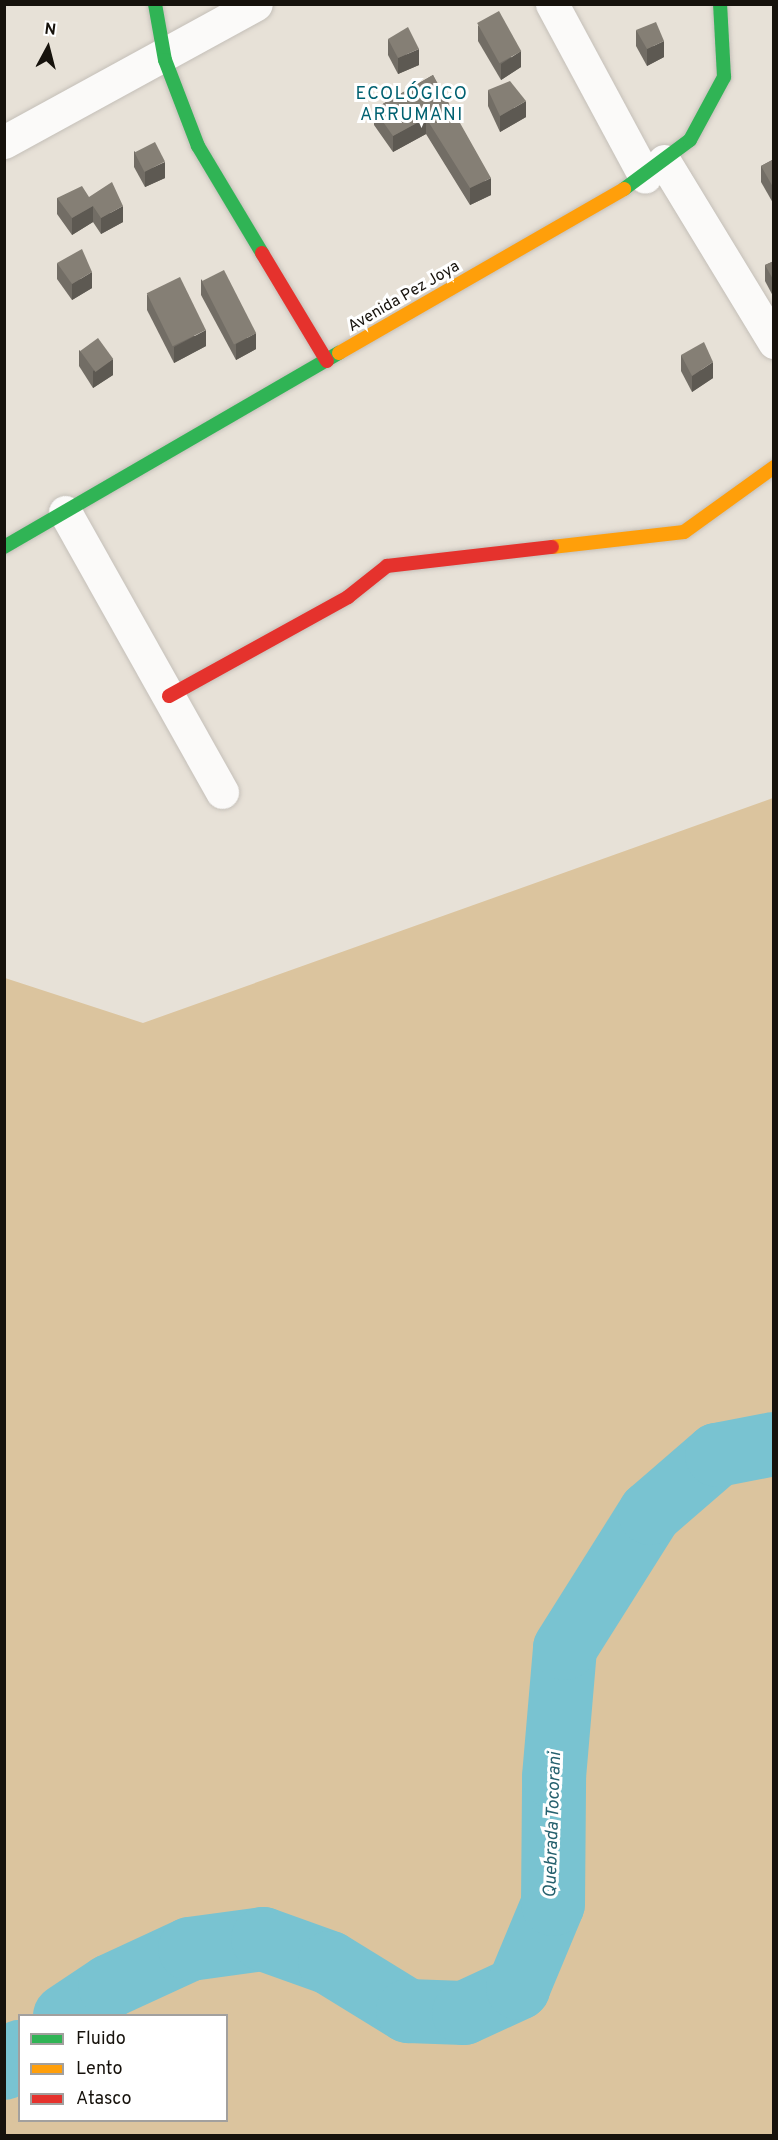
<!DOCTYPE html>
<html>
<head>
<meta charset="utf-8">
<style>
	body { margin:0 }
	#map { position:relative; width:778px; height:2140px; overflow:hidden; background:#e7e1d7; font-family:Overpass,sans-serif }
	div>[style] { position:absolute }
	[style*='--x'] { left:calc(var(--x)*1px); top:calc(var(--y)*1px); width:calc(var(--w)*1px); rotate:calc(var(--a)*1deg) }
	.green>* { inset:0; background:#dbc49e }
	.river>* { height:64px; margin:-32px; padding:0 32px; transform-origin:32px; border-radius:32px; background:#79c3d1 }
	.roads { filter:drop-shadow(0 0 2px #c4bfb8) drop-shadow(0 0 2px #c4bfb8) }
	.street>* { height:33px; margin:-16.5px; padding:0 16.5px; transform-origin:16.5px; border-radius:16.5px; background:#fbfaf9 }
	.fast>* { height:14px; margin:-7px; padding:0 7px; transform-origin:7px; border-radius:7px; background:#30b455 }
	.slow>* { height:14px; margin:-7px; padding:0 7px; transform-origin:7px; border-radius:7px; background:#ff9f0a }
	.jam>* { height:14px; margin:-7px; padding:0 7px; transform-origin:7px; border-radius:7px; background:#e5322d }
	.wall>* { inset:0; background:#726d65 }
	.shaded-wall>* { inset:0; background:#5d5952; transform-origin:0 0 }
	.building>* { inset:0; background:#857f75; transform-origin:0 0 }
	span { translate:-50% -50%; white-space:nowrap; text-align:center; line-height:1.15; -webkit-text-stroke:6px #fff; paint-order:stroke }
	.street-label { font-size:16px; color:#16120c }
	.neighbourhood-label { font-size:18px; color:#006171; letter-spacing:1.5px }
	.water-label { font-size:18px; color:#26616e; font-style:italic }
	.frame { position:absolute; inset:0; border:6px solid #16120c; pointer-events:none }
	.legend { position:absolute; left:18px; top:2014px; width:210px; height:108px; box-sizing:border-box; background:#fff; border:2px solid #a2a09e; margin:0; padding:8px 10px; list-style:none; font-size:18px; color:#16120c }
	.legend li { display:flex; align-items:center; gap:12px; height:30px }
	.legend b { width:30px; border:2px solid #a2a09e }
	.north { position:absolute; left:18px; top:18px; width:60px; height:60px; -webkit-text-stroke:4px #fff; paint-order:stroke; rotate:7deg; font-size:16px; font-weight:700; line-height:24px; text-align:center; color:#16120c }
	.north::after { content:''; display:block; margin:auto; width:21px; height:27px; background:#16120c; clip-path:polygon(50% 0,100% 100%,50% 72%,0 100%) }
</style>
</head>
<body>
<div id="map">
	<div class="green">
		<div style="clip-path:polygon(evenodd,773px 798px,773px 2135px,5px 2135px,5px 978px,143px 1023px,773px 798px,20px 2016px,226px 2016px,226px 2120px,20px 2120px,20px 2016px)"></div>
	</div>
	<div class="river">
		<div style="--x:65;--y:2016;--w:54;--a:-33.7"></div>
		<div style="--x:110;--y:1986;--w:88;--a:-24.8"></div>
		<div style="--x:190;--y:1949;--w:74;--a:-7.8"></div>
		<div style="--x:263;--y:1939;--w:71;--a:19.7"></div>
		<div style="--x:330;--y:1963;--w:92;--a:31.6"></div>
		<div style="--x:408;--y:2011;--w:56;--a:2"></div>
		<div style="--x:464;--y:2013;--w:60;--a:-24.8"></div>
		<div style="--x:518;--y:1988;--w:91;--a:-67.4"></div>
		<div style="--x:553;--y:1904;--w:127;--a:-89.5"></div>
		<div style="--x:554;--y:1777;--w:129;--a:-85.1"></div>
		<div style="--x:565;--y:1648;--w:160;--a:-57.8"></div>
		<div style="--x:650;--y:1513;--w:89;--a:-40.9"></div>
		<div style="--x:717;--y:1455;--w:58;--a:-10.9"></div>
		<div style="--x:4;--y:2068;--w:23;--a:-45"></div>
	</div>
	<div class="roads">
		<div class="street">
			<div style="--x:552;--y:4;--w:196;--a:61.7"></div>
			<div style="--x:4;--y:142;--w:287;--a:-28.7"></div>
			<div style="--x:664;--y:161;--w:212;--a:58.7"></div>
			<div style="--x:65;--y:512;--w:321;--a:60.7"></div>
		</div>
		<div class="fast">
			<div style="--x:155;--y:4;--w:57;--a:79.9"></div>
			<div style="--x:165;--y:60;--w:92;--a:69"></div>
			<div style="--x:198;--y:146;--w:125;--a:59.1"></div>
			<div style="--x:624;--y:189;--w:82;--a:-36.6"></div>
			<div style="--x:690;--y:140;--w:72;--a:-61.6"></div>
			<div style="--x:724;--y:77;--w:73;--a:-93.1"></div>
			<div style="--x:4;--y:547;--w:387;--a:-30.1"></div>
		</div>
		<div class="slow">
			<div style="--x:339;--y:353;--w:329;--a:-29.9"></div>
			<div style="--x:552;--y:547;--w:133;--a:-6.5"></div>
			<div style="--x:684;--y:532;--w:111;--a:-35.8"></div>
		</div>
		<div class="jam">
			<div style="--x:262;--y:253;--w:126;--a:59"></div>
			<div style="--x:169;--y:696;--w:205;--a:-28.9"></div>
			<div style="--x:348;--y:597;--w:50;--a:-38.5"></div>
			<div style="--x:387;--y:566;--w:166;--a:-6.6"></div>
		</div>
	</div>
	<div class="wall">
		<div style="clip-path:polygon(478px 25px,521px 67px,501px 80px,478px 41px)"></div>
		<div style="clip-path:polygon(636px 30px,664px 57px,647px 66px,636px 46px)"></div>
		<div style="clip-path:polygon(388px 39px,419px 65px,398px 74px,388px 55px)"></div>
		<div style="clip-path:polygon(433px 75px,491px 195px,470px 205px,426px 134px,393px 152px,374px 125px,374px 109px)"></div>
		<div style="clip-path:polygon(488px 90px,526px 117px,500px 132px,488px 106px)"></div>
		<div style="clip-path:polygon(134px 151px,165px 178px,145px 187px,134px 167px)"></div>
		<div style="clip-path:polygon(774px 159px,773px 203px,761px 182px,761px 166px)"></div>
		<div style="clip-path:polygon(89px 197px,123px 222px,101px 234px,93px 222px,72px 235px,57px 214px,57px 198px)"></div>
		<div style="clip-path:polygon(774px 261px,774px 298px,765px 281px,765px 265px)"></div>
		<div style="clip-path:polygon(57px 263px,92px 288px,72px 300px,57px 279px)"></div>
		<div style="clip-path:polygon(201px 279px,256px 349px,236px 360px,201px 295px)"></div>
		<div style="clip-path:polygon(147px 294px,206px 346px,174px 363px,147px 310px)"></div>
		<div style="clip-path:polygon(79px 350px,113px 375px,93px 388px,79px 366px)"></div>
		<div style="clip-path:polygon(681px 355px,713px 378px,692px 392px,681px 371px)"></div>
	</div>
	<div class="shaded-wall">
		<div style="clip-path:polygon(664px 41px,664px 57px,647px 66px,647px 49px)"></div>
		<div style="clip-path:polygon(419px 49px,419px 65px,398px 74px,398px 58px)"></div>
		<div style="clip-path:polygon(521px 51px,521px 67px,501px 80px,501px 64px)"></div>
		<div style="clip-path:polygon(526px 101px,526px 117px,500px 132px,500px 116px)"></div>
		<div style="clip-path:polygon(426px 118px,426px 134px,393px 152px,393px 136px)"></div>
		<div style="clip-path:polygon(165px 162px,165px 178px,145px 187px,145px 171px)"></div>
		<div style="clip-path:polygon(491px 178px,491px 195px,470px 205px,470px 188px)"></div>
		<div style="left:773px;top:187px;width:1px;height:16px"></div>
		<div style="clip-path:polygon(93px 206px,93px 222px,72px 235px,72px 218px)"></div>
		<div style="clip-path:polygon(123px 206px,123px 222px,101px 234px,101px 218px)"></div>
		<div style="left:6px;top:249px;width:17px;height:2px;rotate:90deg"></div>
		<div style="clip-path:polygon(92px 272px,92px 288px,72px 300px,72px 284px)"></div>
		<div style="clip-path:polygon(206px 330px,206px 346px,174px 363px,174px 347px)"></div>
		<div style="clip-path:polygon(256px 333px,256px 349px,236px 360px,236px 344px)"></div>
		<div style="clip-path:polygon(113px 359px,113px 375px,93px 388px,93px 371px)"></div>
		<div style="clip-path:polygon(713px 362px,713px 378px,692px 392px,692px 376px)"></div>
	</div>
	<div class="building">
		<div style="left:499px;top:11px;width:46px;height:25px;rotate:61deg"></div>
		<div style="clip-path:polygon(656px 22px,664px 41px,647px 49px,636px 30px)"></div>
		<div style="clip-path:polygon(408px 27px,419px 49px,398px 58px,388px 39px)"></div>
		<div style="clip-path:polygon(433px 75px,491px 178px,470px 188px,426px 118px,393px 136px,374px 109px)"></div>
		<div style="clip-path:polygon(510px 81px,526px 101px,500px 116px,488px 90px)"></div>
		<div style="left:155px;top:142px;width:22px;height:23px;rotate:63deg"></div>
		<div style="clip-path:polygon(774px 159px,774px 187px,773px 187px,761px 166px)"></div>
		<div style="clip-path:polygon(112px 182px,123px 206px,101px 218px,93px 206px,72px 218px,57px 198px,82px 186px,89px 197px)"></div>
		<div style="clip-path:polygon(82px 249px,92px 272px,72px 284px,57px 263px)"></div>
		<div style="clip-path:polygon(774px 261px,774px 281px,765px 265px)"></div>
		<div style="left:224px;top:270px;width:71px;height:25px;rotate:63deg"></div>
		<div style="left:180px;top:277px;width:59px;height:37px;rotate:64deg"></div>
		<div style="left:98px;top:338px;width:26px;height:22px;rotate:54deg"></div>
		<div style="clip-path:polygon(704px 342px,713px 362px,692px 376px,681px 355px)"></div>
	</div>
	<div class="street-label">
		<span style="left:404px;top:297px;rotate:-30deg">Avenida Pez Joya</span>
	</div>
	<div class="neighbourhood-label">
		<span style="left:412px;top:106px">ECOLÓGICO<br>ARRUMANI</span>
	</div>
	<div class="water-label">
		<span style="left:554px;top:1825px;rotate:-88deg">Quebrada Tocorani</span>
	</div>
	<div class="frame"></div>
	<ul class="legend">
	<li><b style="height:8px;background:#30b455"></b>Fluido</li>
	<li><b style="height:8px;background:#ff9f0a"></b>Lento</li>
	<li><b style="height:8px;background:#e5322d"></b>Atasco</li>
	</ul>
	<div class="north">N</div>
</div>
</body>
</html>
